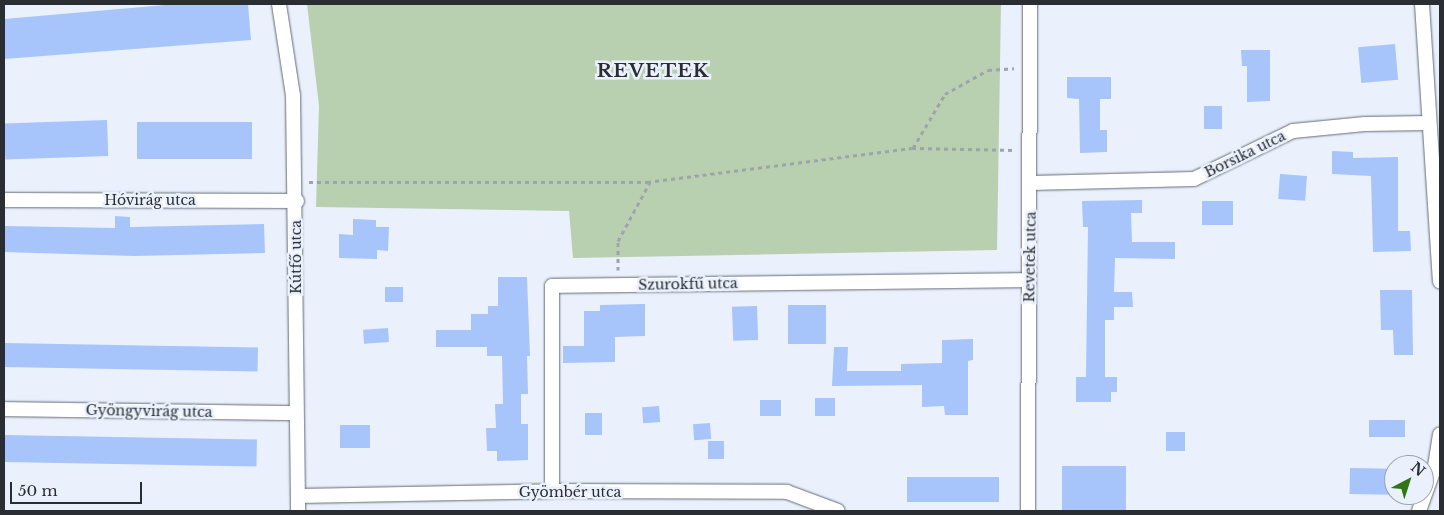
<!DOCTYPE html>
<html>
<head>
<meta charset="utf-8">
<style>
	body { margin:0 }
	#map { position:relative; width:1444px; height:515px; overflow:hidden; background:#eaf1fd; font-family:"Libre Baskerville",serif }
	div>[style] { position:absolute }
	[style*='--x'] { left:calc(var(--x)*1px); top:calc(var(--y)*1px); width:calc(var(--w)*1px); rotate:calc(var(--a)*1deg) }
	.green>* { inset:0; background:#b8d0b0 }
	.building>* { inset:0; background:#a7c4fb; transform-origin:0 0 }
	.path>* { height:3px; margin-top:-1.5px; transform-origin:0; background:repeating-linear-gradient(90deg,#9ea4ac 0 4px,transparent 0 8px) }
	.roads { filter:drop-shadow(0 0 1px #646a75) drop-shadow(0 0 1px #646a75) }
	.street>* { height:14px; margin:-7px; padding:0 7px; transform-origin:7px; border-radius:7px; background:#fff }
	span { translate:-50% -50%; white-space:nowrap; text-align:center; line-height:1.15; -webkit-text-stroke:5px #eaf1fd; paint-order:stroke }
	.street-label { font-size:14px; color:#2a2d31 }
	.district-label { font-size:19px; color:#2a2d31; font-weight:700; letter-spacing:1px }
	.frame { position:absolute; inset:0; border:5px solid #2a2d31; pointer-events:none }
	.north { position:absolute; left:1384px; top:455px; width:50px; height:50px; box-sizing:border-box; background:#eaf1fd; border:1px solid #9da3ab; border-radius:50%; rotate:40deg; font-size:14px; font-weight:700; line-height:20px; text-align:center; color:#2a2d31 }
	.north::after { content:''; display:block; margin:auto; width:18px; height:22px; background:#327514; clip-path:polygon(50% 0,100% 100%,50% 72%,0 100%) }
	.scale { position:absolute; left:10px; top:482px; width:132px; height:22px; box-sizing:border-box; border:2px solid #2a2d31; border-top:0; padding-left:6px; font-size:15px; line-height:18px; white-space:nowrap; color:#2a2d31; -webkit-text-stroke:4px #eaf1fd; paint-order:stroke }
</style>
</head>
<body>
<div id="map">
	<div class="green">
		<div style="clip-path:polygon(307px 4px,1001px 4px,997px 250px,573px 258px,569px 211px,316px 207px,319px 106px)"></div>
	</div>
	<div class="building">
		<div style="clip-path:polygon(177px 4px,248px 4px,251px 40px,4px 59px,4px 19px)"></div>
		<div style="left:1395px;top:44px;width:36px;height:37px;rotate:85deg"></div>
		<div style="clip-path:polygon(1241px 50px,1270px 50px,1270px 101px,1247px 102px,1247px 66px,1242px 66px)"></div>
		<div style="clip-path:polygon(1067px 77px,1111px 77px,1111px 99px,1100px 99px,1100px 130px,1107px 130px,1107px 152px,1080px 153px,1079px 99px,1067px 98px)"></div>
		<div style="left:1204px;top:106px;width:18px;height:23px"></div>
		<div style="left:107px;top:120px;width:36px;height:103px;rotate:88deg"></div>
		<div style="left:252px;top:122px;width:37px;height:115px;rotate:90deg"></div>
		<div style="clip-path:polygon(1332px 151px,1353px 152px,1353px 158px,1398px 157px,1398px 231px,1410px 231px,1411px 251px,1373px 252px,1371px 176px,1332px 174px)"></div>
		<div style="left:1280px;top:174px;width:27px;height:25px;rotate:4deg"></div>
		<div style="clip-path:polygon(1142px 200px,1142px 213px,1131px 213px,1132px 242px,1175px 242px,1175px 259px,1115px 258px,1114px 292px,1132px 292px,1133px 307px,1114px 307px,1114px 320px,1105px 320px,1105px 377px,1117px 377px,1117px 392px,1111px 392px,1111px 402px,1076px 402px,1076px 377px,1086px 377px,1088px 227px,1083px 227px,1082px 201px)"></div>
		<div style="left:1202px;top:201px;width:31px;height:24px"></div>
		<div style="clip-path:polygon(115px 216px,130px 217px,130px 227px,264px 224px,265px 253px,134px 256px,4px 252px,4px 226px,115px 228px)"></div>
		<div style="clip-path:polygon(353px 219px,376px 220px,376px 227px,389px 227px,388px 251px,377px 250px,377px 259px,339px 258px,339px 234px,353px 235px)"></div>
		<div style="clip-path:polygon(498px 277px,527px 277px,530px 356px,527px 356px,528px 394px,521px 394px,521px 424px,528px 424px,528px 460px,497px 461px,497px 451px,487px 451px,486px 428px,496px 428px,495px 404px,503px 404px,502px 356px,487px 356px,487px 347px,436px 347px,436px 330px,471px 330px,471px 314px,488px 314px,488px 306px,498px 306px)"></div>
		<div style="left:385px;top:287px;width:18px;height:15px"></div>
		<div style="clip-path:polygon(1380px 290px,1412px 290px,1413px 355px,1394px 355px,1393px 330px,1381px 330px)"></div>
		<div style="clip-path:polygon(645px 304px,645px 336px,615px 337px,615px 362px,563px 363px,563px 346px,584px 346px,584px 311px,600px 311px,600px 305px)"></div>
		<div style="left:788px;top:305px;width:38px;height:39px"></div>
		<div style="left:757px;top:306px;width:34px;height:25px;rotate:88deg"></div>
		<div style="left:388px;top:328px;width:14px;height:25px;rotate:86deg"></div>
		<div style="clip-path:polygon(973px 339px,973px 360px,968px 361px,968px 415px,945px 415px,944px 406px,922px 407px,922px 385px,832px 386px,834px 347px,848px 347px,847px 371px,901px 371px,901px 364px,942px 363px,942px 340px)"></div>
		<div style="left:4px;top:343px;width:254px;height:24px;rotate:1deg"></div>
		<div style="left:815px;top:398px;width:20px;height:18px"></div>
		<div style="left:760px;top:400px;width:21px;height:16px"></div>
		<div style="left:659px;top:406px;width:16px;height:17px;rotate:86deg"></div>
		<div style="left:585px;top:413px;width:17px;height:22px"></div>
		<div style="left:1405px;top:420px;width:17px;height:36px;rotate:90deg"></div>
		<div style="left:710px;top:423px;width:16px;height:17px;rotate:86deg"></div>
		<div style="left:340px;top:425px;width:30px;height:23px"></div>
		<div style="left:1166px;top:432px;width:19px;height:19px"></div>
		<div style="left:4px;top:435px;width:253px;height:27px;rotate:1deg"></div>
		<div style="left:708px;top:441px;width:16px;height:18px"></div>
		<div style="left:1062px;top:466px;width:64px;height:45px"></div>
		<div style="left:1350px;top:468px;width:44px;height:26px;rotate:1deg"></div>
		<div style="left:999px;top:477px;width:25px;height:92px;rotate:90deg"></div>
	</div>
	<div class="path">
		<div style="--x:913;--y:148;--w:63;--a:-59.3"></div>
		<div style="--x:945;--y:94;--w:49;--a:-29.2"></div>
		<div style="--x:988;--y:70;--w:26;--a:-4"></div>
		<div style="--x:309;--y:182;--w:338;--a:0"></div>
		<div style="--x:647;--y:182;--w:267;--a:-7.3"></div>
		<div style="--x:912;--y:148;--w:104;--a:1.1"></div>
		<div style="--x:618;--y:270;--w:29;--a:-90"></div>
		<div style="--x:618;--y:241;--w:67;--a:-61.5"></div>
	</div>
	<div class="roads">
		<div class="street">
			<div style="--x:279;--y:4;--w:92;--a:81.3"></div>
			<div style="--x:293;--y:95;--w:416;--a:89.3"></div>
			<div style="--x:1422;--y:4;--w:278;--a:86.3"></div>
			<div style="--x:1031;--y:183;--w:163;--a:-1.4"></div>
			<div style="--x:1194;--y:179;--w:110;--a:-25.9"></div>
			<div style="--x:1293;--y:131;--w:72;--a:-5.6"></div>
			<div style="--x:1365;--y:124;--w:64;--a:-0.9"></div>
			<div style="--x:4;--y:200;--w:293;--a:0.2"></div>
			<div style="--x:4;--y:409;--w:291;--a:0.8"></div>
			<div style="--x:552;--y:491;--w:205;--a:-90"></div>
			<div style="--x:552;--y:286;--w:477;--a:-0.7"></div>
			<div style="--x:299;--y:496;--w:253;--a:-1.1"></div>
			<div style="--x:552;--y:491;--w:235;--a:0.2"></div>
			<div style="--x:787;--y:492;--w:54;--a:20.4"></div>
			<div style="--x:1028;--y:511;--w:507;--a:-89.77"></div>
			<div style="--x:1419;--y:511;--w:48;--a:-70.4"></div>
			<div style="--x:1435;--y:466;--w:32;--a:-81"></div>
		</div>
	</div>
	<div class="street-label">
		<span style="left:1245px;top:154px;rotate:-26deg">Borsika utca</span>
		<span style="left:150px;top:200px">Hóvirág utca</span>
		<span style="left:296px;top:257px;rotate:-90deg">Kútfő utca</span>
		<span style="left:1030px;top:257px;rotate:-89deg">Revetek utca</span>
		<span style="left:688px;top:284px;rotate:-1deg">Szurokfű utca</span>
		<span style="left:149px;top:411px;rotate:1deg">Gyöngyvirág utca</span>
		<span style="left:570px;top:492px">Gyömbér utca</span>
	</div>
	<div class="district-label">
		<span style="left:653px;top:71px">REVETEK</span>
	</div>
	<div class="frame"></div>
	<div class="north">N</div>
	<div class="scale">50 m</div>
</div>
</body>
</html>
